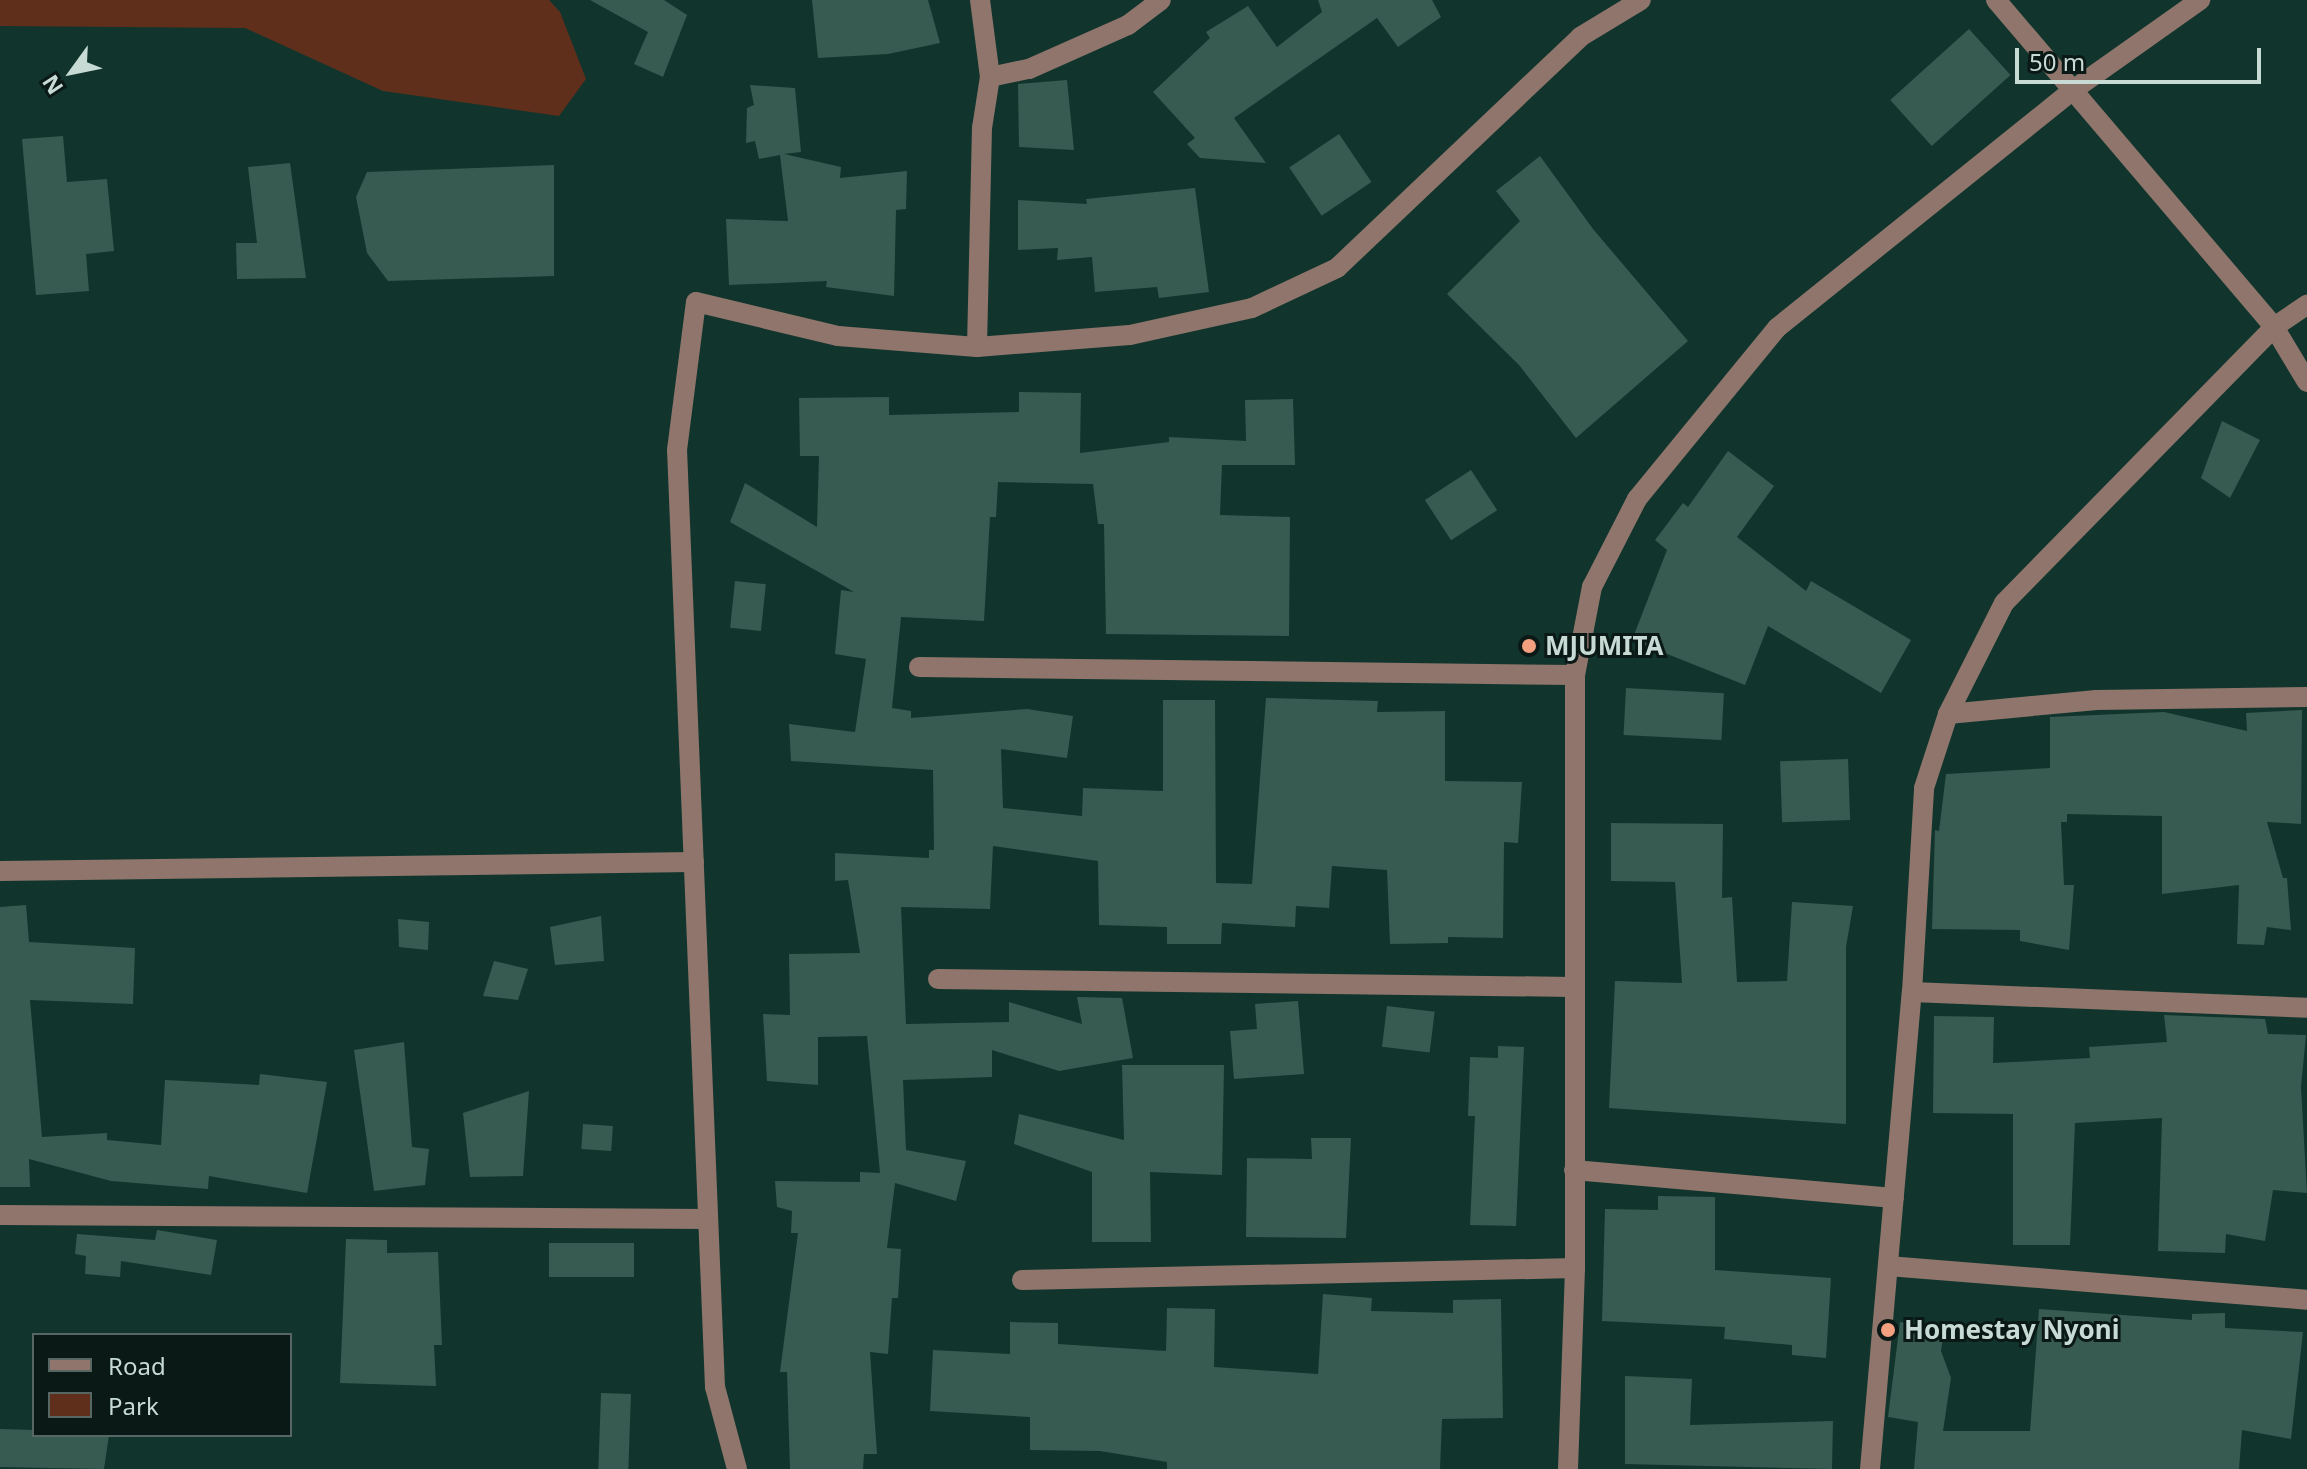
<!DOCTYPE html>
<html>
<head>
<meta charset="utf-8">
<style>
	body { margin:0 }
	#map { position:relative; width:2307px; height:1469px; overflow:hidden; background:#11352d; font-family:"Noto Sans",sans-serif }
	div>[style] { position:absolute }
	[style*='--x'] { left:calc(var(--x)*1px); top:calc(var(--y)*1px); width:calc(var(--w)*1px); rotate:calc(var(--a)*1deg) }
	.green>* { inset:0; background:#602f1b }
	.building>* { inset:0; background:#375a51; transform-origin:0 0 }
	.minor>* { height:20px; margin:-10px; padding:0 10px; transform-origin:10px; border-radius:10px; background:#8f756b }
	.dots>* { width:22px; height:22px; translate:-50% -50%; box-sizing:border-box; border:4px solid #0b1916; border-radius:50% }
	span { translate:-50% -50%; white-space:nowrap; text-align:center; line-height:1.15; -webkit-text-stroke:6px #0b1916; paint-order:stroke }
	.poi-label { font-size:26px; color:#c7dad4; font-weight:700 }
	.left { translate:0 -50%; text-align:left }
	.legend { position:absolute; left:32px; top:1333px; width:260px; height:104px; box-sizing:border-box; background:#0b1916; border:2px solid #566662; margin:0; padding:10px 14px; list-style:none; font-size:24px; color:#c7dad4 }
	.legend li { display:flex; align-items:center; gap:16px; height:40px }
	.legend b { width:40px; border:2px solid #566662 }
	.north { position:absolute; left:32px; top:32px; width:80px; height:80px; -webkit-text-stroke:6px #0b1916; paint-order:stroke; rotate:237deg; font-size:22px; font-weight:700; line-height:32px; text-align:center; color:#c7dad4 }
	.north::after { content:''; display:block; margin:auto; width:28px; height:36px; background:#c7dad4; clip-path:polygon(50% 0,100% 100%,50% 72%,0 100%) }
	.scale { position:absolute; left:2015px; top:48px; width:246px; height:36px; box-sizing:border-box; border:4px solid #c7dad4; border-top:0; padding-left:10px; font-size:24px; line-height:28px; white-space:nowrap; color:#c7dad4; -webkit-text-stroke:6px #0b1916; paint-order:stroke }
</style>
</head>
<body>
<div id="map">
	<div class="green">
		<div style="clip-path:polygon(0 0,549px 0,560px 12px,586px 79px,559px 116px,383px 91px,245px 28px,0 26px)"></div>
	</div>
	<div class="building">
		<div style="clip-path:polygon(590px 0,664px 0,687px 15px,663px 77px,634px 64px,648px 32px)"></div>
		<div style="clip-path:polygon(812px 0,928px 0,940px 43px,888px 54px,818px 58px)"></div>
		<div style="clip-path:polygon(1318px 0,1432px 0,1441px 17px,1398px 47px,1377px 18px,1234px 118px,1266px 163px,1200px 158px,1187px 144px,1195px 138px,1153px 92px,1210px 38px,1206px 32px,1248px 6px,1277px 47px,1322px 12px)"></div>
		<div style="left:1969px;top:29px;width:62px;height:106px;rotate:48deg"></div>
		<div style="clip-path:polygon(1067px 80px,1074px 150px,1019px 147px,1018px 84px)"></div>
		<div style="clip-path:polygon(750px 85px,795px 88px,801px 152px,784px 154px,841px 167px,840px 178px,907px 171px,906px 209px,896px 210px,894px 296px,826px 287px,827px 281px,729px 285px,726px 219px,788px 221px,780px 155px,759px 159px,755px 141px,746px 143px,747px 108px,754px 105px)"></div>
		<div style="left:1339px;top:134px;width:58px;height:60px;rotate:56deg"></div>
		<div style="clip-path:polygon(63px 136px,67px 182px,107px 179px,114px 251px,86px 254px,89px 291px,36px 295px,22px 139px)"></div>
		<div style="clip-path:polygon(1540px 156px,1593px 229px,1688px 341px,1576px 438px,1519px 365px,1447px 294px,1520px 221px,1496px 191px)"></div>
		<div style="clip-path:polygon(290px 163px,306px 278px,237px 279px,236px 243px,257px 243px,248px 167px)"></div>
		<div style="clip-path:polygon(554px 165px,554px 276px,388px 281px,367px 253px,356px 197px,367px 172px)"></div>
		<div style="clip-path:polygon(1195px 188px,1209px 292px,1159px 298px,1157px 287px,1095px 292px,1092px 257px,1057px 260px,1058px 248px,1018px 250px,1018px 200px,1087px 204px,1086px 199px)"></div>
		<div style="clip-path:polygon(1019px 392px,1081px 393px,1080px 453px,1169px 442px,1169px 437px,1246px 441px,1245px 400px,1293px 399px,1295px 465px,1222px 465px,1220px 515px,1290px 517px,1289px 636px,1106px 634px,1104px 524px,1098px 524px,1093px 484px,998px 482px,996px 517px,990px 517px,984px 621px,901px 617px,892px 708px,911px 711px,911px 718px,1027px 709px,1073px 716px,1067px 758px,1001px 749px,1003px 808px,1082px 816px,1083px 788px,1163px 791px,1163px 700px,1215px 700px,1216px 883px,1252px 884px,1266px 698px,1378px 701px,1377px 712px,1445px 711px,1445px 781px,1522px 782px,1518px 843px,1504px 842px,1503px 938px,1448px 937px,1448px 943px,1390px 944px,1387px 870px,1332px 866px,1329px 908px,1296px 906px,1295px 927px,1222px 923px,1221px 944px,1167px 944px,1167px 927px,1099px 925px,1098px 861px,993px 846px,990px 909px,901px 907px,906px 1024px,1009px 1022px,1009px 1002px,1082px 1024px,1077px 997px,1122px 998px,1133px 1058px,1059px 1071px,992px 1050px,992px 1077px,903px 1080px,906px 1150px,966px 1161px,956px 1201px,895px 1183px,887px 1248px,901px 1249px,898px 1298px,892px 1298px,888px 1354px,870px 1352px,877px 1454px,864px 1454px,863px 1469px,790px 1469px,787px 1372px,780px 1372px,798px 1233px,791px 1233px,792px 1211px,777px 1207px,775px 1181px,860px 1182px,860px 1172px,880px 1173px,867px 1036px,818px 1037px,818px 1085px,767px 1081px,763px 1014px,790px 1015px,789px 954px,860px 953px,848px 880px,835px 881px,835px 853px,929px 858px,929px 850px,934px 850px,933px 770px,791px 761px,789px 724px,855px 732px,866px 659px,835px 654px,841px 590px,854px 592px,730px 522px,745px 483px,817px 527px,819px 456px,800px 456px,799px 398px,889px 397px,889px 415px,1019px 412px)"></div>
		<div style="clip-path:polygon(2222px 421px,2260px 440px,2230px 498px,2201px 478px)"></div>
		<div style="clip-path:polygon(1728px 451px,1774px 486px,1737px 537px,1806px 591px,1811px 581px,1911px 640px,1881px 693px,1768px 626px,1745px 685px,1632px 640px,1667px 550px,1655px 540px,1683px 503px,1688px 507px)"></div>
		<div style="left:1471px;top:470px;width:48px;height:55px;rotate:57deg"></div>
		<div style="left:735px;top:581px;width:31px;height:47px;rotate:6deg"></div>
		<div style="left:1626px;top:688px;width:98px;height:47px;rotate:3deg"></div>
		<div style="clip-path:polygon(2302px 710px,2301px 824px,2267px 822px,2283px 878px,2287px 878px,2291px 930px,2267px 927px,2264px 945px,2237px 944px,2239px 885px,2162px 894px,2162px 816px,2067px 814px,2067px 822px,2061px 822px,2064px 885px,2074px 885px,2069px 950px,2020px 941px,2020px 930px,1932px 929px,1935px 830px,1939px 831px,1946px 774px,2050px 768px,2050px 717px,2164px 712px,2247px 731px,2246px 713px)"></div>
		<div style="left:1848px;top:759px;width:61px;height:68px;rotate:88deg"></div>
		<div style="clip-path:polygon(1611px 823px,1723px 824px,1722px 898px,1732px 897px,1737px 982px,1787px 981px,1792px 902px,1853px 906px,1846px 947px,1846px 1124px,1609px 1108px,1615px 981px,1682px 983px,1675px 882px,1611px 881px)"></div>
		<div style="clip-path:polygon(26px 905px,29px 942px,135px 948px,133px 1004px,30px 1000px,42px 1137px,107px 1133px,107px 1140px,161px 1145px,165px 1080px,259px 1085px,260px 1074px,327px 1082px,307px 1193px,209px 1176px,208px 1189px,111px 1181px,29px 1159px,30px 1187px,0 1187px,0 907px)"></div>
		<div style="clip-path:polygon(601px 916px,604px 961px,555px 965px,550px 927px)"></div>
		<div style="clip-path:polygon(398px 919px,429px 922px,428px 950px,399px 947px)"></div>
		<div style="clip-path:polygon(494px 961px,528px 969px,518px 1000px,483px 996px)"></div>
		<div style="clip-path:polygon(1298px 1001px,1304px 1074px,1234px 1079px,1230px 1031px,1257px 1029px,1255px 1004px)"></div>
		<div style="left:1387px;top:1006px;width:48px;height:41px;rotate:7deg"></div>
		<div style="clip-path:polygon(2164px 1015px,2265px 1019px,2268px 1034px,2306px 1035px,2301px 1087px,2307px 1193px,2273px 1190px,2265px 1241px,2226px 1234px,2225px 1253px,2158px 1251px,2162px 1118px,2075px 1123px,2070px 1245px,2013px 1245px,2013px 1114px,1933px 1113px,1934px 1016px,1994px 1017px,1993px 1063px,2090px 1058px,2089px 1047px,2167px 1042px)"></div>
		<div style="clip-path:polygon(404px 1042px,412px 1147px,429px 1149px,425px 1185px,374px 1191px,354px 1050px)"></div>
		<div style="clip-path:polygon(1498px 1046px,1524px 1047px,1516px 1226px,1470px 1225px,1475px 1116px,1468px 1116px,1470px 1057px,1498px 1058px)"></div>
		<div style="clip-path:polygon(1122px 1065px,1224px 1065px,1222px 1175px,1150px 1172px,1151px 1242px,1092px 1242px,1092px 1172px,1014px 1144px,1019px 1114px,1124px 1140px)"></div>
		<div style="clip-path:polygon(529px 1091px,523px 1176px,470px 1177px,463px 1113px)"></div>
		<div style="left:583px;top:1124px;width:30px;height:25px;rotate:4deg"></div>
		<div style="clip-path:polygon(1311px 1138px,1351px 1138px,1346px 1238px,1246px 1237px,1247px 1158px,1312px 1159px)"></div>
		<div style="clip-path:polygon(1658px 1196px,1715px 1197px,1715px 1270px,1831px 1278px,1826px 1358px,1792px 1355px,1792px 1345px,1724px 1339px,1725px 1327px,1602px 1321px,1605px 1209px,1658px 1210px)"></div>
		<div style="clip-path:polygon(157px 1230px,217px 1240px,211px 1275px,121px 1261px,120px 1277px,85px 1274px,86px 1256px,75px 1254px,77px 1234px,155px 1240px)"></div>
		<div style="clip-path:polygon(346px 1239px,387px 1240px,387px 1253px,438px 1252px,442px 1345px,434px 1345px,436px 1386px,340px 1383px)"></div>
		<div style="left:549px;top:1243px;width:85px;height:34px"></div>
		<div style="clip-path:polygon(1323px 1294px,1372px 1298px,1371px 1311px,1453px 1313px,1453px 1300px,1501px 1299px,1503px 1418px,1442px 1419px,1440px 1469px,1167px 1469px,1167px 1462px,1100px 1451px,1030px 1450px,1030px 1417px,930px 1411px,933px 1350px,1010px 1354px,1010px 1322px,1058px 1323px,1058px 1344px,1166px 1351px,1167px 1308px,1215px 1309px,1214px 1367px,1318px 1374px)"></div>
		<div style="clip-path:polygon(2039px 1309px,2192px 1320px,2192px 1314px,2225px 1313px,2225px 1328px,2303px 1332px,2291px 1439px,2242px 1430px,2239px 1469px,1914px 1469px,1918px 1422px,1888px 1417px,1900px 1322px,1944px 1329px,1941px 1351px,1951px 1378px,1943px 1431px,2030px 1431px)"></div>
		<div style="clip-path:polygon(1625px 1376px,1692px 1379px,1690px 1425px,1833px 1421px,1832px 1469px,1625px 1464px)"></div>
		<div style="left:601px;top:1393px;width:30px;height:76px;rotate:2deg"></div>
		<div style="clip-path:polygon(0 1429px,34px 1430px,34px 1435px,109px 1435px,104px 1469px,0 1467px)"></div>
	</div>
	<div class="minor">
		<div style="--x:980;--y:0;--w:78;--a:82.6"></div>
		<div style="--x:1996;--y:0;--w:429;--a:49.6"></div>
		<div style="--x:2274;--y:327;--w:64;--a:59"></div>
		<div style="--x:977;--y:347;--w:219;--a:-88.7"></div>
		<div style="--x:982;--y:128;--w:52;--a:-81.1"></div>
		<div style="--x:990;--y:77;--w:40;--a:-12"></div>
		<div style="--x:1029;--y:69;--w:108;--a:-24"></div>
		<div style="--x:1128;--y:25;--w:41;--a:-37.1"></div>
		<div style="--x:919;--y:667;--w:656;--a:0.7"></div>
		<div style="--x:1948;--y:714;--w:149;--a:-5.4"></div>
		<div style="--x:2096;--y:700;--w:211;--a:-0.8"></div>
		<div style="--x:0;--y:871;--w:694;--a:-0.74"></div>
		<div style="--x:938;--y:979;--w:634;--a:0.72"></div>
		<div style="--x:1912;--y:992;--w:395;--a:2.3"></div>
		<div style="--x:1574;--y:1170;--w:321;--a:5"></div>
		<div style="--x:0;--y:1215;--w:708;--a:0.32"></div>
		<div style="--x:1888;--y:1266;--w:420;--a:4.6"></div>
		<div style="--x:1022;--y:1280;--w:553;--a:-1.24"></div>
		<div style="--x:737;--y:1469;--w:85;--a:-105"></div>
		<div style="--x:715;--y:1387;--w:938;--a:-92.32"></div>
		<div style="--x:677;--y:450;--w:149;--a:-82.7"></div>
		<div style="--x:696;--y:302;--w:146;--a:13.5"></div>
		<div style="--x:838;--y:336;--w:139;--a:4.5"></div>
		<div style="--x:977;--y:347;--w:153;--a:-4.5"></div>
		<div style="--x:1130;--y:335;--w:125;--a:-12.5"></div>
		<div style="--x:1252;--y:308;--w:94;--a:-25.2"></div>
		<div style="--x:1337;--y:268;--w:335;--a:-43.5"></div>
		<div style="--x:1580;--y:37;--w:71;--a:-31.2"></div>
		<div style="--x:1568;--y:1469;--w:201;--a:-88"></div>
		<div style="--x:1575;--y:1268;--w:593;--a:-90"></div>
		<div style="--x:1575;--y:675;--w:90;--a:-79.1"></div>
		<div style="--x:1592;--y:587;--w:99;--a:-62.9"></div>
		<div style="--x:1637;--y:499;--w:221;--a:-50.7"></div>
		<div style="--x:1777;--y:328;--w:380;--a:-38.8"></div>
		<div style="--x:2073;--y:90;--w:156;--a:-35.3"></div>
		<div style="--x:1870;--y:1469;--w:479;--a:-85"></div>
		<div style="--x:1912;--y:992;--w:204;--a:-86.6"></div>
		<div style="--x:1924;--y:788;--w:78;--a:-72"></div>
		<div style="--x:1948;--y:714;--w:124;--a:-63.2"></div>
		<div style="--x:2004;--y:603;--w:386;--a:-45.6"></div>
		<div style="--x:2274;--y:327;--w:40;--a:-34"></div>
	</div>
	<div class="dots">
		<div style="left:1529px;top:646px;background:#f2a080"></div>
		<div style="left:1888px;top:1330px;background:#f2a080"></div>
	</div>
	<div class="poi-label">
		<span class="left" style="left:1545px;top:646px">MJUMITA</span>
		<span class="left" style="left:1904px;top:1330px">Homestay Nyoni</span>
	</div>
	<ul class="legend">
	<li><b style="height:10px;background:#8f756b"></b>Road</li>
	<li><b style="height:22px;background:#602f1b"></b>Park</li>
	</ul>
	<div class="north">N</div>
	<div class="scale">50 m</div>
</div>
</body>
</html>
